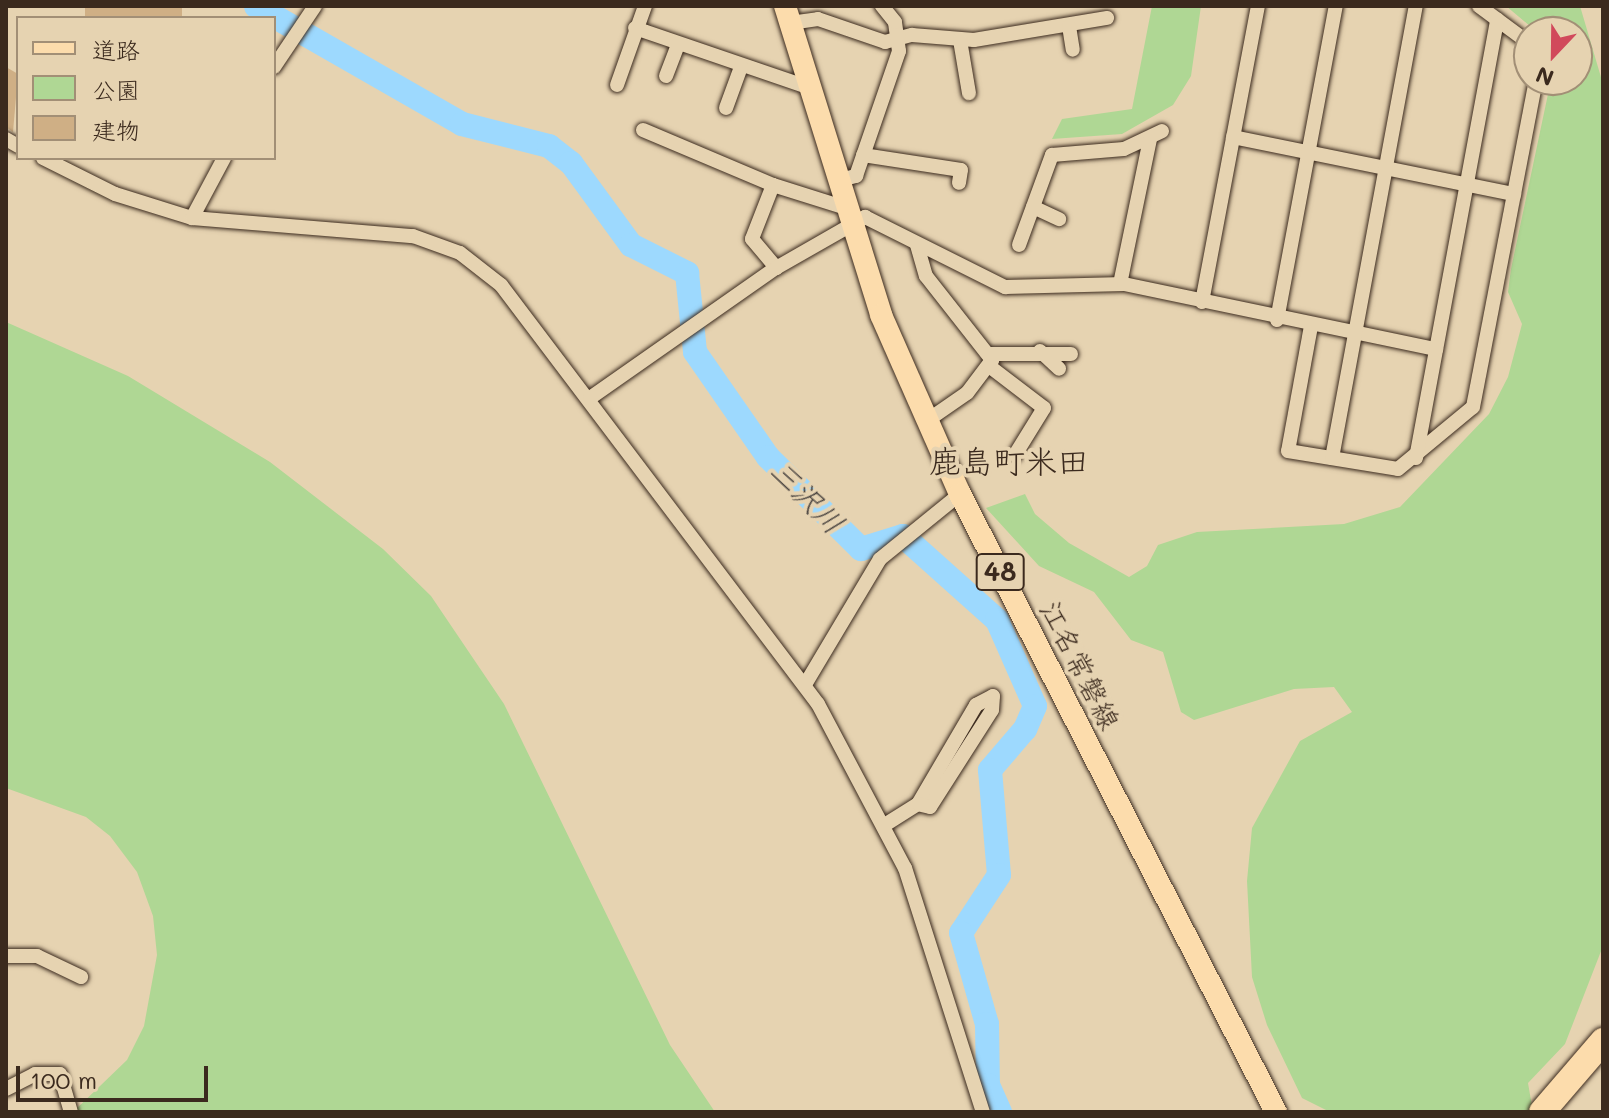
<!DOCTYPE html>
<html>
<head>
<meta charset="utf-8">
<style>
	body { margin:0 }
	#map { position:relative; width:1609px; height:1118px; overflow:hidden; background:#e6d3b1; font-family:Mali,"Klee One",sans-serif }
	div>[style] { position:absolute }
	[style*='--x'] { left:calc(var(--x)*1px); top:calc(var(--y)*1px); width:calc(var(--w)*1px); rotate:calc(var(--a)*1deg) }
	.green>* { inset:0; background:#afd794 }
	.river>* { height:24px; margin:-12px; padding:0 12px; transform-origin:12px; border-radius:12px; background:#9dd9fe }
	.building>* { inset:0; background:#cfaf85; transform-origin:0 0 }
	.roads { filter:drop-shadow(0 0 2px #3b2a1e) drop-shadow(0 0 2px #3b2a1e) }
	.street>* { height:14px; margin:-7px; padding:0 7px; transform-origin:7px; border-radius:7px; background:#e6d3b1 }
	.primary>* { height:22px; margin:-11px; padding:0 11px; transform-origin:11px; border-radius:11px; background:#fcdcac }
	.highway>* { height:26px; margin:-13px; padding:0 13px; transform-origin:13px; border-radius:13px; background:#fcdcac }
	span { translate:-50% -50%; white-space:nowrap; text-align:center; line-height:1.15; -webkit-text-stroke:8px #e6d3b1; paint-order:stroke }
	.shield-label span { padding:2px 6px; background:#e6d3b1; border:2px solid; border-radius:6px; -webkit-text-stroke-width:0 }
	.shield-label { font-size:26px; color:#3b2a1e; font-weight:700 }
	.street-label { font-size:28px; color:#3b2a1e }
	.water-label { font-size:30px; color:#4a4440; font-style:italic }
	.quarter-label { font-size:32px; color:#3b2a1e }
	.frame { position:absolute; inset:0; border:8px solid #3b2a1e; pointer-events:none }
	.legend { position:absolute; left:16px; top:16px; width:260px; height:144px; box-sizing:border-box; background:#e6d3b1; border:2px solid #a28f76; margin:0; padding:10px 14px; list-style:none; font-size:24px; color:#3b2a1e }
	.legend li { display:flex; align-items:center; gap:16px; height:40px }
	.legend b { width:40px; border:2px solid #a28f76 }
	.north { position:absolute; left:1513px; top:16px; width:80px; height:80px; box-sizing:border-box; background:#e6d3b1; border:2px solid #a28f76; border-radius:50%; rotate:202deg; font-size:22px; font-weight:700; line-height:32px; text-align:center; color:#3b2a1e }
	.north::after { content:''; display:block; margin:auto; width:28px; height:36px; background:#d1495b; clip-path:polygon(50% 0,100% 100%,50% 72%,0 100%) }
	.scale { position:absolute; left:16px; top:1066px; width:192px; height:36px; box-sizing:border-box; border:4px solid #3b2a1e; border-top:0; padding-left:10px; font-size:24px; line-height:28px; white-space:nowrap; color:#3b2a1e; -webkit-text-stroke:6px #e6d3b1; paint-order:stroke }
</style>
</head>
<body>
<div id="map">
	<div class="green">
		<div style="clip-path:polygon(1152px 6px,1201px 6px,1191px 76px,1173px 105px,1122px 134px,1052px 139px,1062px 119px,1132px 109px)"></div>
		<div style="clip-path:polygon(1506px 6px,1580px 6px,1603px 84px,1603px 946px,1565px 1044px,1528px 1083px,1533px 1112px,1330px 1112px,1302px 1098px,1267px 1025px,1252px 977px,1247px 881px,1252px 828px,1300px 741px,1352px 712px,1334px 687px,1294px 689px,1194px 720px,1181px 712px,1163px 652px,1131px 640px,1094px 592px,1039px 566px,986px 508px,1025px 494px,1035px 514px,1069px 543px,1129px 577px,1147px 566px,1158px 545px,1197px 532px,1344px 524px,1400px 507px,1489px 414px,1508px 377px,1522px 324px,1508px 292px,1511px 269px,1551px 80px,1577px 80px,1577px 32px,1537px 32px)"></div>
		<div style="clip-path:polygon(6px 322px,128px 376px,270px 462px,383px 549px,431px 596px,504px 704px,670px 1045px,715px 1112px,73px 1112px,127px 1060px,144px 1026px,157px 955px,153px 916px,137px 872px,110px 836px,86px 817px,6px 788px)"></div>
	</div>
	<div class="river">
		<div style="--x:256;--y:6;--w:237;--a:29.8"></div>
		<div style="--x:462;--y:124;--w:90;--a:14.2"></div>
		<div style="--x:549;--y:146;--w:28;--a:38"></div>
		<div style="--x:571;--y:163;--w:102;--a:53.8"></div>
		<div style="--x:631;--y:245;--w:63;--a:26.6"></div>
		<div style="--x:687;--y:273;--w:79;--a:84.2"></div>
		<div style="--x:695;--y:352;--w:128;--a:55.2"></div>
		<div style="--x:768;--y:457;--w:131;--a:44.7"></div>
		<div style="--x:861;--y:549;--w:44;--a:-17.2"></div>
		<div style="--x:903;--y:536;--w:126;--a:41.8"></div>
		<div style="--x:997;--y:620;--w:94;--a:66.2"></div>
		<div style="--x:1035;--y:706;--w:25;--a:113"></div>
		<div style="--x:1025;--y:729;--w:54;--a:130.5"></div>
		<div style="--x:990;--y:770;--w:105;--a:85.1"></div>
		<div style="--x:999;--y:875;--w:69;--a:123.2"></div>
		<div style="--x:961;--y:933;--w:95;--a:74.1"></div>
		<div style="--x:987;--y:1024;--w:61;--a:89.1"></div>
		<div style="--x:988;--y:1085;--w:30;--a:66"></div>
	</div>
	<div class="building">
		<div style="left:85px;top:6px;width:97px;height:13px"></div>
		<div style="clip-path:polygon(6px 67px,18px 74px,13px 132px,6px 127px)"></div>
	</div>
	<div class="roads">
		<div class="street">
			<div style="--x:1479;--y:6;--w:62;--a:36.5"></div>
			<div style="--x:790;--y:23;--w:28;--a:-8"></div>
			<div style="--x:818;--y:19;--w:71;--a:18.9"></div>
			<div style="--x:885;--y:42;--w:28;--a:-15"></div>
			<div style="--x:912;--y:35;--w:62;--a:4.6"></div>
			<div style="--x:974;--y:40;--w:135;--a:-9.4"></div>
			<div style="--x:1069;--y:26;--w:24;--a:81"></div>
			<div style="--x:635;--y:28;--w:185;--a:18.9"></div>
			<div style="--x:960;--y:40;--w:54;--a:80.4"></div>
			<div style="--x:274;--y:67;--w:73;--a:-56.1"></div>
			<div style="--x:666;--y:76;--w:34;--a:-69"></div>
			<div style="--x:617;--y:85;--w:84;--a:-70.5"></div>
			<div style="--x:726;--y:108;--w:44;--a:-69.9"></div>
			<div style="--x:643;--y:130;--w:141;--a:22.9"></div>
			<div style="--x:773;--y:185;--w:58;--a:111.3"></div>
			<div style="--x:752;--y:239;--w:38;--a:50"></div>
			<div style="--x:1233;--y:137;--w:287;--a:11.5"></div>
			<div style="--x:6;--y:139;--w:14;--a:30"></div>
			<div style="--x:863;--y:155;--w:99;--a:8.7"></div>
			<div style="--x:961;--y:170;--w:13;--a:99"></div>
			<div style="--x:43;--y:158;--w:80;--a:26.6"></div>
			<div style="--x:115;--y:194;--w:81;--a:17.3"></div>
			<div style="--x:192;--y:218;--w:222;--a:4.7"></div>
			<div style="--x:413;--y:236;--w:50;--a:19.9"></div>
			<div style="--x:460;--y:253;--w:52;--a:38"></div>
			<div style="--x:501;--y:285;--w:525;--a:52.89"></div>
			<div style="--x:818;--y:704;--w:186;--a:62.1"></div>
			<div style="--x:905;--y:868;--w:256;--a:72.3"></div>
			<div style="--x:837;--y:181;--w:20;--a:-15"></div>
			<div style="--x:856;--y:176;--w:132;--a:-71"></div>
			<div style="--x:899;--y:51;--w:29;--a:-98"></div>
			<div style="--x:895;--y:22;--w:21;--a:-129"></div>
			<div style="--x:773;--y:185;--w:77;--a:17.5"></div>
			<div style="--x:1033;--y:207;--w:29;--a:25"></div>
			<div style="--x:192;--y:218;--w:68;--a:-61.9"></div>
			<div style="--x:917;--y:245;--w:32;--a:74"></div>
			<div style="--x:926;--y:276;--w:107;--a:51.8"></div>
			<div style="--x:992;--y:360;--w:41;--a:127.1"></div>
			<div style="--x:967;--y:393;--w:47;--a:145.3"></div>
			<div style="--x:1019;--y:245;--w:96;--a:-69.9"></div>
			<div style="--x:1052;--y:155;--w:72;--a:-4.8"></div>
			<div style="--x:1124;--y:149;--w:42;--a:-25.3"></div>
			<div style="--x:1120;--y:284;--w:148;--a:-78.3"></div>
			<div style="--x:1202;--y:302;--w:301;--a:-79.3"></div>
			<div style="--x:1277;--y:320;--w:319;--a:-79.4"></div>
			<div style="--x:1311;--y:326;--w:127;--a:100.4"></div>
			<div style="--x:1288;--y:451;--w:111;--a:9.3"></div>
			<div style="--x:1398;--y:469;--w:97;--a:-39.6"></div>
			<div style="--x:1473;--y:407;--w:333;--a:-79.1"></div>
			<div style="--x:1040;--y:351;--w:26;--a:43"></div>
			<div style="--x:990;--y:354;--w:81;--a:0"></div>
			<div style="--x:989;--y:366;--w:69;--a:37.4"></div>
			<div style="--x:1044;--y:408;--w:55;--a:121.7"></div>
			<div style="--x:590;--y:398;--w:227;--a:-35"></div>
			<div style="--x:776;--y:268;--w:103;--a:-29.8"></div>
			<div style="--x:865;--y:217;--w:157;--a:26.6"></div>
			<div style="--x:1005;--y:287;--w:119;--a:-1.4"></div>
			<div style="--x:1124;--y:284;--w:319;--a:11.8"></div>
			<div style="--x:1332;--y:458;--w:460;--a:-79.5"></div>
			<div style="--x:1416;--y:458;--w:446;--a:-79.5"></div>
			<div style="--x:806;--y:683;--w:144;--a:-59.2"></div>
			<div style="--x:880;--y:559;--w:103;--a:-39.1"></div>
			<div style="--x:883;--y:826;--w:41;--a:-32.2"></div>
			<div style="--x:918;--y:804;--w:115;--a:-59.6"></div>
			<div style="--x:976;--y:705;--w:19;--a:-28"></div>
			<div style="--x:993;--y:696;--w:14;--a:94"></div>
			<div style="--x:992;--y:710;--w:115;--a:122.6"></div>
			<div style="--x:930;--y:807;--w:12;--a:-166"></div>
			<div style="--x:6;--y:956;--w:31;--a:0"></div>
			<div style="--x:37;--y:956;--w:49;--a:25.5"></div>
			<div style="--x:6;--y:1089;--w:33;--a:-27"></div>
			<div style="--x:35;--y:1074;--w:25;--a:0"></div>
			<div style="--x:60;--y:1074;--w:40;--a:74"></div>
		</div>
		<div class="primary">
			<div style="--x:785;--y:6;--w:324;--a:72.7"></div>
			<div style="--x:881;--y:315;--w:196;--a:66.2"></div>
			<div style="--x:960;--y:494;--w:694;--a:62.92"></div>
		</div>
		<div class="highway">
			<div style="--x:1542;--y:1112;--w:94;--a:-49.3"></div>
		</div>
	</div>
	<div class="shield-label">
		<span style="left:1000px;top:572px">48</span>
	</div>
	<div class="street-label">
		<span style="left:1081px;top:665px;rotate:63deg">江名常磐線</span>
	</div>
	<div class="water-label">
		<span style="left:808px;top:496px;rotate:45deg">三沢川</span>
	</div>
	<div class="quarter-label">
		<span style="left:1009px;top:460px">鹿島町米田</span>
	</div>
	<div class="frame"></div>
	<ul class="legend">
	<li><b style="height:10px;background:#fcdcac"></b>道路</li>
	<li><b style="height:22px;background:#afd794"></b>公園</li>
	<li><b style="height:22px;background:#cfaf85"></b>建物</li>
	</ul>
	<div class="north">N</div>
	<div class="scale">100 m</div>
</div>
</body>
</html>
